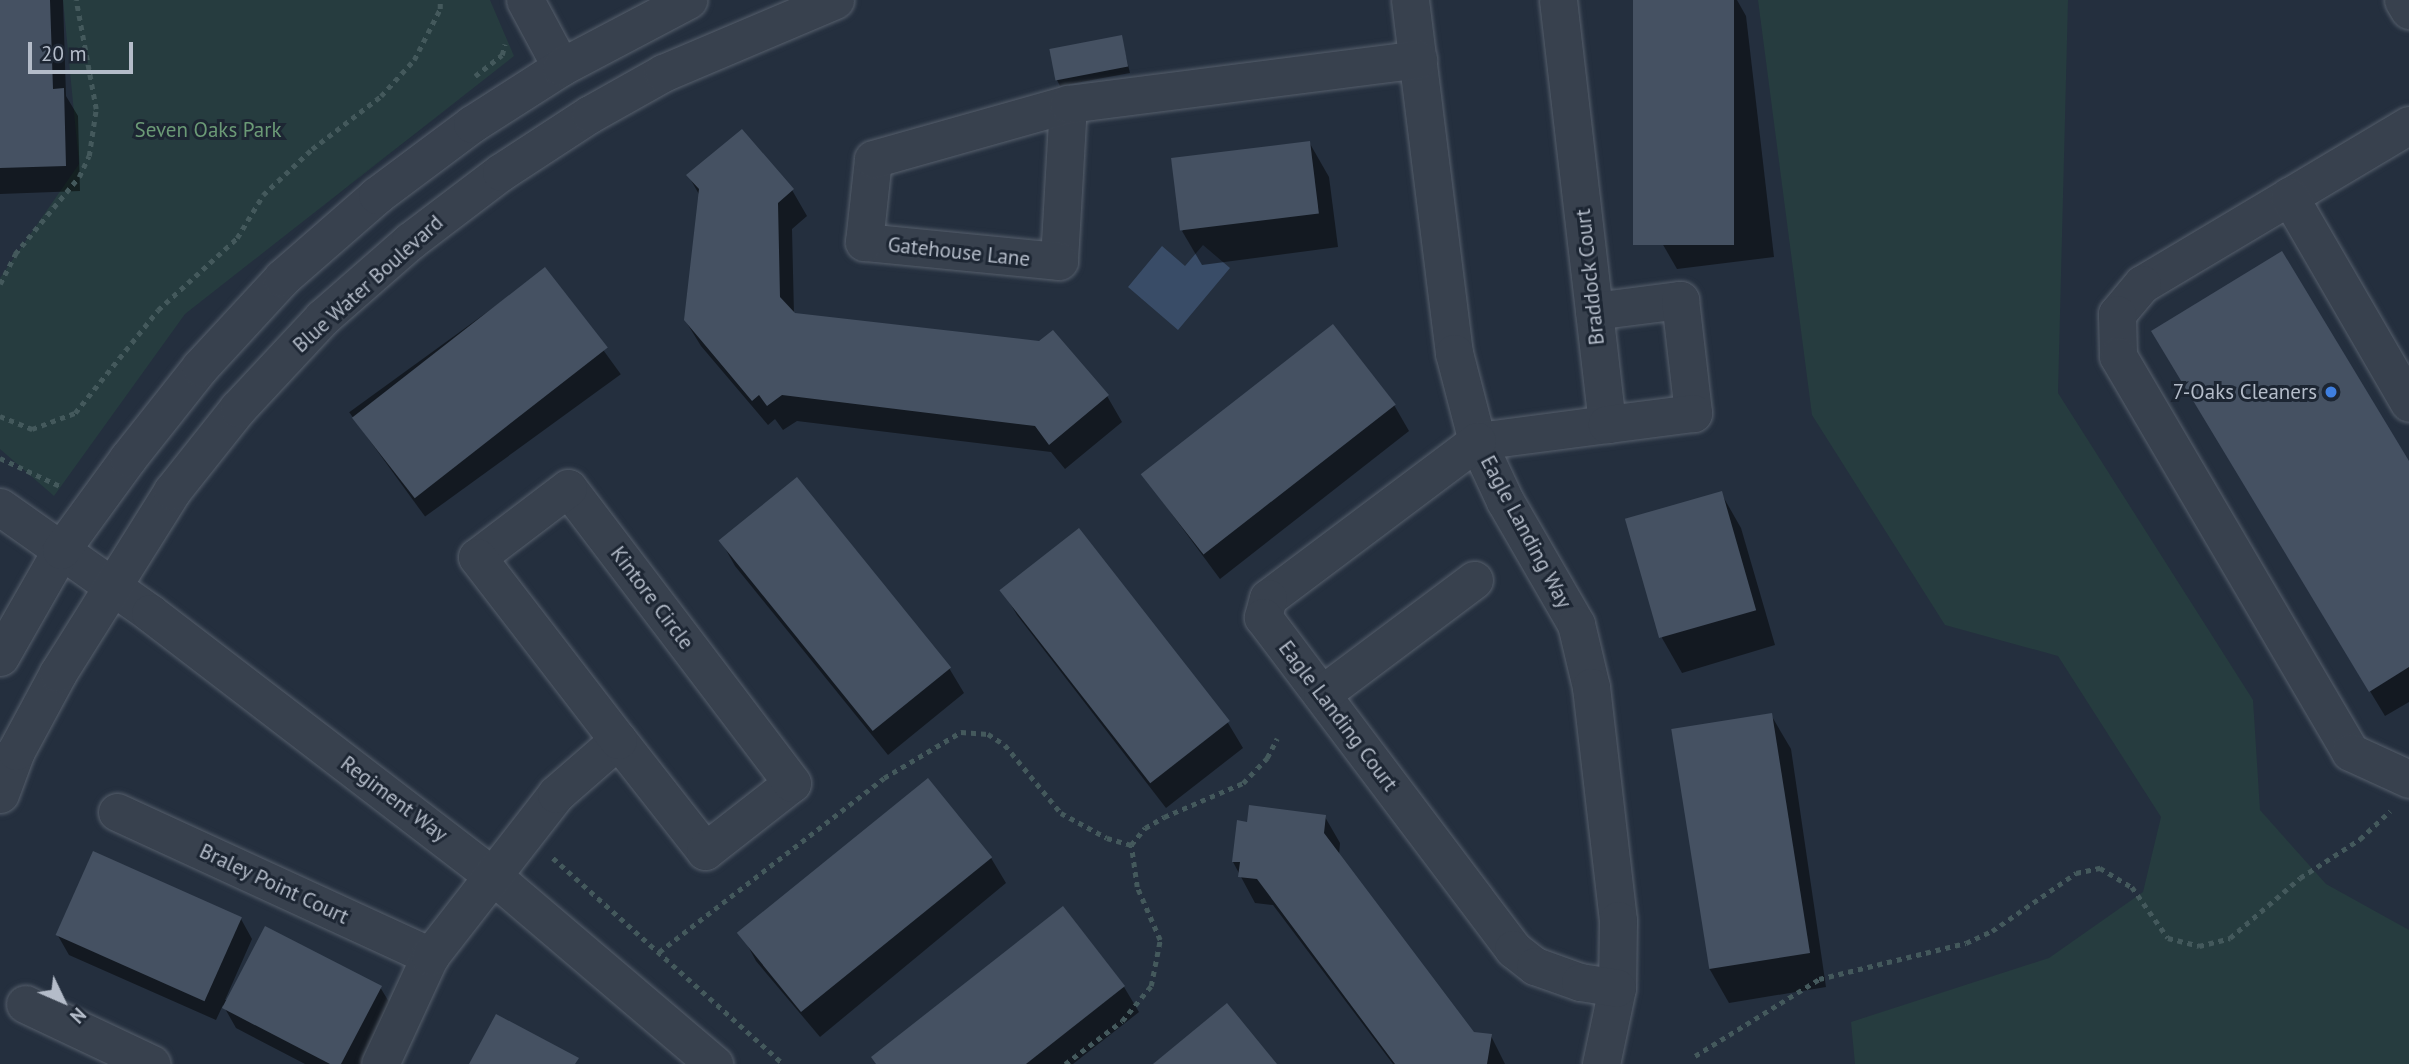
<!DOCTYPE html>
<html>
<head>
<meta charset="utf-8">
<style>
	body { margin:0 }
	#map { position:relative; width:2409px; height:1064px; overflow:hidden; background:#242f3e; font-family:"PT Sans",sans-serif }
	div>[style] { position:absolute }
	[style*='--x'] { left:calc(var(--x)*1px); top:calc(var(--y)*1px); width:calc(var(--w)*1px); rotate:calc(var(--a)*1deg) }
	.green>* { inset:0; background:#263c3f }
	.water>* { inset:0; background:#394c67 }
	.shadow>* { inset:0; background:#0007; transform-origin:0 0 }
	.building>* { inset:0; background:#455162; transform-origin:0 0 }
	.path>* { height:4.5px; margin-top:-2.25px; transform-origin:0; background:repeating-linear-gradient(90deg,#44595c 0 5px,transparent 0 10px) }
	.roads { filter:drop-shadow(0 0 2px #565f6c) drop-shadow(0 0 2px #565f6c) }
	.minor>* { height:37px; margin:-18.5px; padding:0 18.5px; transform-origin:18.5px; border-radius:18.5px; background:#38414e }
	.dots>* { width:19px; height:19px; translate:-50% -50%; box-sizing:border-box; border:4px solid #1d2633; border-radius:50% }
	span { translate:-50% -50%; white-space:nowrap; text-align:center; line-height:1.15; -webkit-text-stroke:6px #1d2633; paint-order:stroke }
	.park-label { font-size:21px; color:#6b9a76 }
	.street-label { font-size:21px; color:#b4bcc9 }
	.poi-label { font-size:21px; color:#b4bcc9 }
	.right { translate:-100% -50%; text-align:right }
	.north { position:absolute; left:28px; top:966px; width:70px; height:70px; -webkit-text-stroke:5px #1d2633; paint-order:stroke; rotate:134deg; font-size:19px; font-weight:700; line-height:28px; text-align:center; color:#b4bcc9 }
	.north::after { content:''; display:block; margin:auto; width:24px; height:32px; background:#b4bcc9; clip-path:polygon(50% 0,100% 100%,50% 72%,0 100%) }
	.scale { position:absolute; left:28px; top:42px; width:105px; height:32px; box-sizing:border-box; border:4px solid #b4bcc9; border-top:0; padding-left:9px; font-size:21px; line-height:24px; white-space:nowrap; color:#b4bcc9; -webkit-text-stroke:5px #1d2633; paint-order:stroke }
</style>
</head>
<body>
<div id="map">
	<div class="green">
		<div style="clip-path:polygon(63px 0,490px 0,514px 56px,185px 314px,54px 496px,0 449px,0 278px,79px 164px)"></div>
		<div style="clip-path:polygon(1758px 0,2068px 0,2058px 393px,2253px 700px,2260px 810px,2326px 884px,2409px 930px,2409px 1064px,1855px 1064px,1851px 1022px,2049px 958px,2143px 892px,2161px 817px,2058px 656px,1945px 625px,1812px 415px)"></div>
	</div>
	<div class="water">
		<div style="clip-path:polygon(1203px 245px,1230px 268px,1178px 330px,1128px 287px,1162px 246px,1185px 266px)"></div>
	</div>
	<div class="shadow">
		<div style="clip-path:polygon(0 0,63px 0,66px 96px,78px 116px,80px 191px,0 194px)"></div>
		<div style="clip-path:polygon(1648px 0,1737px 0,1746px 16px,1774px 257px,1677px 269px,1662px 243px)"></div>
		<div style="clip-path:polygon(1121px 37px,1130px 73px,1060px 86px,1057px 80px)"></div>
		<div style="clip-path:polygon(1309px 142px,1329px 177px,1338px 247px,1202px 265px,1182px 231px)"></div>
		<div style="clip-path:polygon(688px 175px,792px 190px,807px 216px,792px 229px,794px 315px,1107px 396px,1122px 422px,1065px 469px,1051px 452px,797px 421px,783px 430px,775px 419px,768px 425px,701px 346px,685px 320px,700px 196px)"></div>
		<div style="left:545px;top:270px;width:129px;height:242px;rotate:54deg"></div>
		<div style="clip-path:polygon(2168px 357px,2409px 464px,2409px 702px,2385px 716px)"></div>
		<div style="clip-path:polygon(1394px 405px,1409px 431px,1220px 579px,1143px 475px)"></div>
		<div style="clip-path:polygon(1721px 493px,1741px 528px,1775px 645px,1682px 673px,1662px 638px)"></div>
		<div style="clip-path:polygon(721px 541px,949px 668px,964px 693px,888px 755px,735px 566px)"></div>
		<div style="clip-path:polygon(1002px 590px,1228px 723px,1243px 748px,1166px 808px,1017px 615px)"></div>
		<div style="clip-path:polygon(1771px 715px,1791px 749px,1826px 987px,1729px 1003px,1709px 968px)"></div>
		<div style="clip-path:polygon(1325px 817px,1340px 843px,1339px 855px,1473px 1033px,1491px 1036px,1505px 1064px,1393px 1064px,1273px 905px,1255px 903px,1233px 862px,1249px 824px)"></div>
		<div style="clip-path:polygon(991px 858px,1006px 883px,820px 1037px,756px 961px,742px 935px)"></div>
		<div style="clip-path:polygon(241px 919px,252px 939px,225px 1000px,380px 987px,392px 1007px,362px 1064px,305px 1064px,236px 1028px,223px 1005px,216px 1020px,69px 955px,57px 934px)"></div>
		<div style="clip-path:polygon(1124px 987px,1139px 1012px,1073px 1064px,877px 1064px)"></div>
	</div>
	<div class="building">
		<div style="clip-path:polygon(0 0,50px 0,53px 89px,64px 88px,66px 166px,0 168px)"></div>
		<div style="left:1633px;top:0;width:101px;height:245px"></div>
		<div style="left:1122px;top:35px;width:32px;height:74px;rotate:79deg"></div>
		<div style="clip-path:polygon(742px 129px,794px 189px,778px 203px,780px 297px,795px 313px,1039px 341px,1053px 330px,1109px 395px,1049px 445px,1035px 426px,782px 395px,767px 406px,759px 395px,752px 401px,684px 320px,699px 189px,686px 175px)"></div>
		<div style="left:1310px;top:141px;width:73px;height:140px;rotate:83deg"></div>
		<div style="clip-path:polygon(2282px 251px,2409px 461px,2409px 667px,2369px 692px,2151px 331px)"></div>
		<div style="left:545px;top:267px;width:102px;height:245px;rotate:52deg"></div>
		<div style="left:1333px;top:324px;width:102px;height:244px;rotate:52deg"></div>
		<div style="left:797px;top:477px;width:245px;height:101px;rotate:51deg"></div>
		<div style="left:1722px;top:491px;width:124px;height:101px;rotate:74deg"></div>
		<div style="left:1079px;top:528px;width:245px;height:101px;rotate:52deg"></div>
		<div style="left:1772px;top:713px;width:243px;height:102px;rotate:81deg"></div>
		<div style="left:928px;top:778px;width:102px;height:246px;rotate:51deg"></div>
		<div style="clip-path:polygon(1249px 805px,1326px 815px,1324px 833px,1474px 1032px,1492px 1034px,1487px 1064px,1395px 1064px,1257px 879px,1238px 877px,1240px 862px,1232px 862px,1237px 820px,1247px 822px)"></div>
		<div style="left:93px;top:851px;width:163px;height:92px;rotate:24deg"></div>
		<div style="clip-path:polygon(1063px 906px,1125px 986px,1026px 1064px,876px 1064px,871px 1057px)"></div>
		<div style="clip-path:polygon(265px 926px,382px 986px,341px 1064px,330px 1064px,222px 1008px)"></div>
		<div style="clip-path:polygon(1227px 1003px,1277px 1064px,1153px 1064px)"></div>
		<div style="clip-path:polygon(496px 1014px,579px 1058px,575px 1064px,469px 1064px)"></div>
	</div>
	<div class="path">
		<div style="--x:475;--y:76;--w:34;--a:-38"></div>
		<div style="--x:502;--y:55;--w:11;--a:-75"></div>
		<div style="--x:0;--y:284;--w:34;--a:-63"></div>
		<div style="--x:15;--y:254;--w:100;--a:-50.3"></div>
		<div style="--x:79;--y:177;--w:23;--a:-65"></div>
		<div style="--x:89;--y:156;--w:48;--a:-81.5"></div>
		<div style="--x:96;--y:109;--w:111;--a:-100.4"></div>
		<div style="--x:0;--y:416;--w:35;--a:22"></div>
		<div style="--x:32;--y:429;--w:46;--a:-20.4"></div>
		<div style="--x:75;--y:413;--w:132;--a:-51.1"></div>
		<div style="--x:158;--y:310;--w:107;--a:-42.3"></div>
		<div style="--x:237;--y:238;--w:50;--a:-58.8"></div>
		<div style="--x:263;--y:195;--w:67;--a:-43.2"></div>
		<div style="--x:312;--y:149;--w:87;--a:-37.5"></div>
		<div style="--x:381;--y:96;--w:49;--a:-47.5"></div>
		<div style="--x:414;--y:60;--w:57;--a:-63"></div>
		<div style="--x:440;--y:9;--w:9;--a:-90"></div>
		<div style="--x:0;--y:458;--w:68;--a:25.1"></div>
		<div style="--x:553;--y:858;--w:309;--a:41.8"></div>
		<div style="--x:659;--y:952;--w:284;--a:-37.7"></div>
		<div style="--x:884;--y:778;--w:90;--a:-30.9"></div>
		<div style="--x:961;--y:732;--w:27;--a:4"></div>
		<div style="--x:988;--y:734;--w:20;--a:33"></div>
		<div style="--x:1005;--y:745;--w:88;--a:50.5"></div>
		<div style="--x:1061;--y:813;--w:52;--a:28.5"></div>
		<div style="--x:1107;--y:838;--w:25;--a:16"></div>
		<div style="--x:1695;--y:1056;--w:146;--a:-31.8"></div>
		<div style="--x:1819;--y:979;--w:151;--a:-13.8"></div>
		<div style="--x:1966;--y:943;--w:29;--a:-25"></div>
		<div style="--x:1992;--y:931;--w:102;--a:-34.6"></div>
		<div style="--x:2076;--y:873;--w:25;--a:-12"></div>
		<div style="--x:2100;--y:868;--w:37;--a:31"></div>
		<div style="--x:2132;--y:887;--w:62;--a:54.8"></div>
		<div style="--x:2168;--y:938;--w:32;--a:14"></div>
		<div style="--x:2199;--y:946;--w:32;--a:-14"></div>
		<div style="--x:2230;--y:938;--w:92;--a:-40.6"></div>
		<div style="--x:2300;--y:878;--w:72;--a:-33"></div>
		<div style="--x:2360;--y:839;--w:41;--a:-43"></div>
		<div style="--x:1065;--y:1064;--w:71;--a:-37"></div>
		<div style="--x:1122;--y:1021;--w:45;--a:-50.4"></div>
		<div style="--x:1151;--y:986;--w:47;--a:-78.9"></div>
		<div style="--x:1160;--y:940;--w:58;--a:-113.5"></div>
		<div style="--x:1137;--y:887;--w:42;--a:-98.1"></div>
		<div style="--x:1131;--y:845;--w:22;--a:-51"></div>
		<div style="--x:1145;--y:828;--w:22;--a:-30"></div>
		<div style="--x:1164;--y:817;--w:86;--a:-23.3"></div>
		<div style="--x:1243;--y:783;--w:35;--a:-46"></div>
		<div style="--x:1267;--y:758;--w:22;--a:-63"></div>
	</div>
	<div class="roads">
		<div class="minor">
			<div style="--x:525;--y:0;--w:76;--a:61.8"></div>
			<div style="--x:1410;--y:0;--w:356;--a:82.9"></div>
			<div style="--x:1454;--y:353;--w:91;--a:75.4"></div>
			<div style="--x:1477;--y:441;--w:66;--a:65"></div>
			<div style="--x:1505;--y:501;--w:142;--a:60"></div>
			<div style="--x:1576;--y:624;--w:65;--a:76.6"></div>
			<div style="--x:1591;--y:687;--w:235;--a:83.4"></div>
			<div style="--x:1618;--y:920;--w:68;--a:90.8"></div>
			<div style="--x:1617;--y:988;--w:78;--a:101.9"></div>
			<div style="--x:1558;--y:0;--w:427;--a:83.4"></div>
			<div style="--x:1607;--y:424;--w:131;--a:172.5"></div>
			<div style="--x:1477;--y:441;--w:261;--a:143.1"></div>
			<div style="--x:1268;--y:598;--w:20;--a:105"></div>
			<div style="--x:1263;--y:617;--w:416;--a:53"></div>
			<div style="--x:1513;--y:949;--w:28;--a:38"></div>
			<div style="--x:1535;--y:966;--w:48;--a:19.6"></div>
			<div style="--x:1580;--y:982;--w:37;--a:9"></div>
			<div style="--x:2403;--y:0;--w:12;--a:59"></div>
			<div style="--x:1068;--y:104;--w:157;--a:93.3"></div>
			<div style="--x:1059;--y:261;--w:196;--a:-174.4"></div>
			<div style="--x:864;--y:242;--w:83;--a:-83.8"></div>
			<div style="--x:873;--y:159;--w:203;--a:-15.8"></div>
			<div style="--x:1068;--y:104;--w:353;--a:-7.3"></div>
			<div style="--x:2409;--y:125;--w:311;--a:149.2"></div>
			<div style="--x:2142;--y:284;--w:39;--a:130"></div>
			<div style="--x:2117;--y:314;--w:42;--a:88.6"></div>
			<div style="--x:2118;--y:356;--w:459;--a:59.6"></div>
			<div style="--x:2350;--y:752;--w:65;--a:24.6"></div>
			<div style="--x:2289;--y:196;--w:239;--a:59.9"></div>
			<div style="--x:1594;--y:311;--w:87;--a:-7.3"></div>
			<div style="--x:1680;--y:300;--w:114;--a:83.4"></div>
			<div style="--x:1693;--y:413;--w:87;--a:172.7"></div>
			<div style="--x:0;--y:507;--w:184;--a:35.2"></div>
			<div style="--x:150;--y:613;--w:431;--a:37.5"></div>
			<div style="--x:492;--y:875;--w:292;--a:40.4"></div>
			<div style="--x:0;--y:657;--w:123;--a:-60.3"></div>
			<div style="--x:61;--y:550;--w:114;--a:-53.9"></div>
			<div style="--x:128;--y:458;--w:116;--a:-51.6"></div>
			<div style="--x:200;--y:367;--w:121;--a:-47.3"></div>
			<div style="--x:282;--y:278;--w:126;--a:-41.1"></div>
			<div style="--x:377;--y:195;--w:119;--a:-36.8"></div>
			<div style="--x:472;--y:124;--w:106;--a:-32.6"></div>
			<div style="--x:561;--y:67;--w:144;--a:-27.8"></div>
			<div style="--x:1322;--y:694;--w:190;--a:-36.9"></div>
			<div style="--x:0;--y:794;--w:46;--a:-69.6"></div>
			<div style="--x:16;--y:751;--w:89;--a:-61.7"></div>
			<div style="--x:58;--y:673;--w:215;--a:-57.9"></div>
			<div style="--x:172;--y:491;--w:106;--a:-51.5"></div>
			<div style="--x:238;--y:408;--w:123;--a:-47"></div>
			<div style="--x:322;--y:318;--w:117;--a:-41.2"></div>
			<div style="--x:410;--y:241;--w:114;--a:-37.2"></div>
			<div style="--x:501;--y:172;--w:106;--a:-33.1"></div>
			<div style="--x:590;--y:114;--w:84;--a:-29.3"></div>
			<div style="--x:663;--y:73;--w:187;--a:-23"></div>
			<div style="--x:117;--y:812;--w:345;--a:24.7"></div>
			<div style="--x:25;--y:1004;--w:140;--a:25.3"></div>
			<div style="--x:380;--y:1064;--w:119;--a:-65.2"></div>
			<div style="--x:430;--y:956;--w:205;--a:-52.1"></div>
			<div style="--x:556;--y:794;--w:82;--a:-41.1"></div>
			<div style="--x:618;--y:740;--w:141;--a:51.9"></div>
			<div style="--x:705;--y:851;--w:110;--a:-38"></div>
			<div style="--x:792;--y:783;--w:370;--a:-127.2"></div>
			<div style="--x:568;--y:488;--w:114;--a:142.8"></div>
			<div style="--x:477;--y:557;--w:231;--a:52.4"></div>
		</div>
	</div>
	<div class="dots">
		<div style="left:2331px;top:392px;background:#3f7fe0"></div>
	</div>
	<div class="park-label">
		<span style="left:208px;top:130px">Seven Oaks Park</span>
	</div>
	<div class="street-label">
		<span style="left:959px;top:252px;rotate:6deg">Gatehouse Lane</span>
		<span style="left:1590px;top:277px;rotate:-96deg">Braddock Court</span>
		<span style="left:368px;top:284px;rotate:-42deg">Blue Water Boulevard</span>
		<span style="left:1526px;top:532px;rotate:62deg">Eagle Landing Way</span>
		<span style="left:652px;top:598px;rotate:53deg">Kintore Circle</span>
		<span style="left:1338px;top:716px;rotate:53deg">Eagle Landing Court</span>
		<span style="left:394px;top:799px;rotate:37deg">Regiment Way</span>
		<span style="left:274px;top:884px;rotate:25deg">Braley Point Court</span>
	</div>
	<div class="poi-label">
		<span class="right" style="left:2317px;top:392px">7-Oaks Cleaners</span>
	</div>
	<div class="north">N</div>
	<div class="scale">20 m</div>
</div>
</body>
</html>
